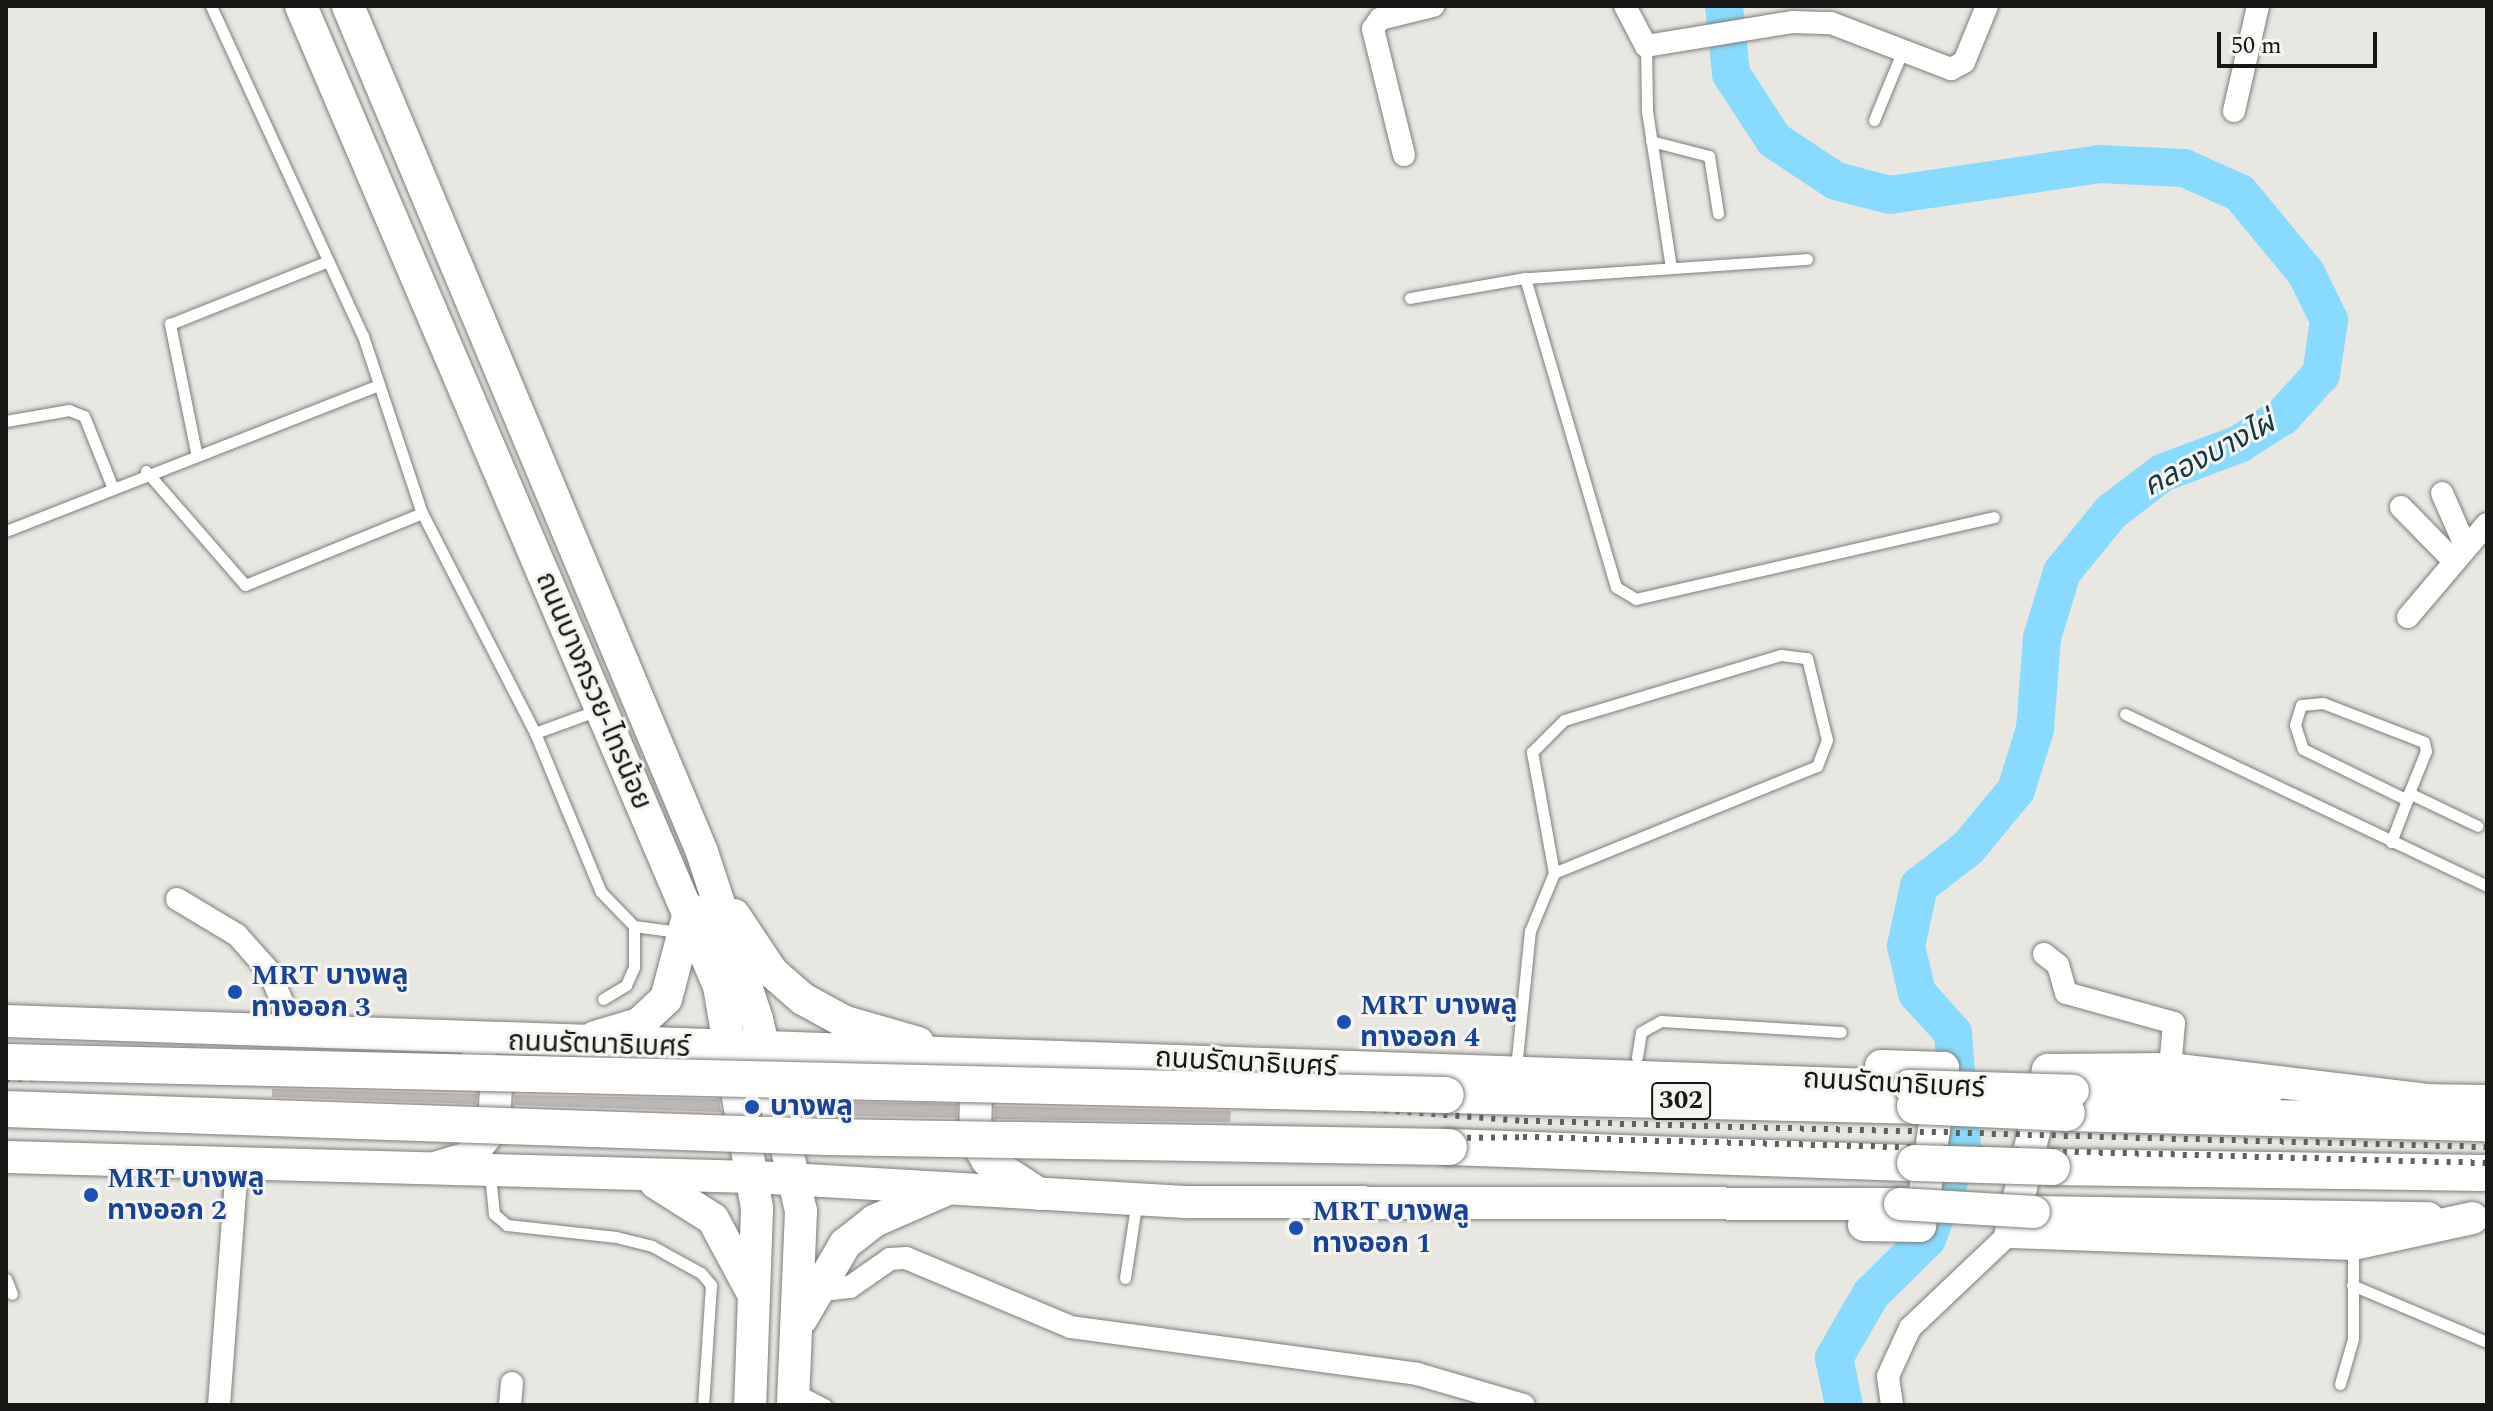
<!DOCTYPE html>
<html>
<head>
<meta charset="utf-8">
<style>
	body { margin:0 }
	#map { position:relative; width:2493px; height:1411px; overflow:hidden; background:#e9e7e1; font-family:Spectral,"Noto Sans Thai",serif }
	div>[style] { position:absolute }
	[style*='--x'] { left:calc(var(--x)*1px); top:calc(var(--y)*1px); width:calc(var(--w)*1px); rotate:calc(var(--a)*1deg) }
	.river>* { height:38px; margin:-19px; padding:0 19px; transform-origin:19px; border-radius:19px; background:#88dbfe }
	.building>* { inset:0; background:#bdb7b6; transform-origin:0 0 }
	.roads { filter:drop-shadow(0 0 2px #7e7d78) drop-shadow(0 0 2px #7e7d78) }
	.lane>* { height:11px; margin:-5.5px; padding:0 5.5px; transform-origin:5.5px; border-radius:5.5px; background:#fff }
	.street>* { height:22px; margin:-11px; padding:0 11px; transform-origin:11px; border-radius:11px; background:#fff }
	.secondary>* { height:32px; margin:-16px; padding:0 16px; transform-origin:16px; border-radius:16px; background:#fff }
	.primary>* { height:36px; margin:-18px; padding:0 18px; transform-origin:18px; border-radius:18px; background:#fff }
	.rail>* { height:6px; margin-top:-3px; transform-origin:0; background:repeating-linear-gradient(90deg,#605f5b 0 4px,transparent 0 12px) }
	.bridges { filter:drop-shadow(0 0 2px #7e7d78) drop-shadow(0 0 2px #7e7d78) }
	.secondary-bridge>* { height:32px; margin:-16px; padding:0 16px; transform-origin:16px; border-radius:16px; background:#fff }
	.primary-bridge>* { height:36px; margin:-18px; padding:0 18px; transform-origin:18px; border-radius:18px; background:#fff }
	.dots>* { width:22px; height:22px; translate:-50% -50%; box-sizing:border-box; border:4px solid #f6f4ee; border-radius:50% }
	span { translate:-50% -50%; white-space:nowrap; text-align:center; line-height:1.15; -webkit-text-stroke:6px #f6f4ee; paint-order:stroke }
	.shield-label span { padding:2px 6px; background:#f6f4ee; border:2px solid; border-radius:6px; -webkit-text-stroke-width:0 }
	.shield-label { font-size:26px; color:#171614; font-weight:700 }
	.street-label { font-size:28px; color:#171614 }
	.transit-label { font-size:28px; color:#164399; font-weight:700 }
	.left { translate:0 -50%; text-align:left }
	.water-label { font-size:30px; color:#123847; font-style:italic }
	.frame { position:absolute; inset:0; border:8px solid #171614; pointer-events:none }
	.scale { position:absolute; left:2217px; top:32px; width:160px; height:36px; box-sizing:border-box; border:4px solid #171614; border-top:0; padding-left:10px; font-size:24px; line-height:28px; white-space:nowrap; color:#171614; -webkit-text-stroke:6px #f6f4ee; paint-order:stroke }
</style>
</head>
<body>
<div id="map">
	<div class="river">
		<div style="--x:1724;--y:6;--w:68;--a:84.1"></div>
		<div style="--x:1731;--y:74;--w:79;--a:56.9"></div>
		<div style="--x:1774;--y:140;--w:74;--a:33.5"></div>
		<div style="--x:1836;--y:181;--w:56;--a:14.5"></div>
		<div style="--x:1890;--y:195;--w:211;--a:-8.4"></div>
		<div style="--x:2099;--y:164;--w:85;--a:2.7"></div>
		<div style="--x:2184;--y:168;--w:61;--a:24.1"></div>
		<div style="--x:2240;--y:193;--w:104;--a:50.5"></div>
		<div style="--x:2306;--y:273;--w:52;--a:63.9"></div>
		<div style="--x:2329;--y:320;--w:55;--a:98.4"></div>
		<div style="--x:2321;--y:374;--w:57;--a:132.1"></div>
		<div style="--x:2283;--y:416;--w:52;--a:147.5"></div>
		<div style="--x:2239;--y:444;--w:82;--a:159.4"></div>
		<div style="--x:2162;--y:473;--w:64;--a:142.6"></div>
		<div style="--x:2111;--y:512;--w:77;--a:129.2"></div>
		<div style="--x:2062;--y:572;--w:69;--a:106.9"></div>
		<div style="--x:2042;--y:638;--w:91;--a:94.4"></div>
		<div style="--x:2035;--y:729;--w:64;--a:107.3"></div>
		<div style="--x:2016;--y:790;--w:75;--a:129.6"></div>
		<div style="--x:1968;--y:848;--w:62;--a:142.2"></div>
		<div style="--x:1919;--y:886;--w:61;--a:102.2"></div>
		<div style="--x:1906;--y:946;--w:48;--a:76.8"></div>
		<div style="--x:1917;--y:993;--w:54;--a:48"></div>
		<div style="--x:1953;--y:1033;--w:114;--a:85.5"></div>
		<div style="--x:1962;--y:1147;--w:98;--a:110.8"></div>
		<div style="--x:1927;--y:1239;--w:78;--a:135.5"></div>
		<div style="--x:1871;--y:1294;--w:74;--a:120"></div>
		<div style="--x:1834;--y:1358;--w:48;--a:78"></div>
	</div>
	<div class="building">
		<div style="clip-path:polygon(272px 1089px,477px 1094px,476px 1104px,272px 1097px)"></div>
		<div style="clip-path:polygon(515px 1095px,719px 1099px,721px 1112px,514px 1105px)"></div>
		<div style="left:795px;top:1101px;width:162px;height:14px;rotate:1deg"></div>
		<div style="clip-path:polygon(995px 1106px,1231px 1111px,1230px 1122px,994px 1119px)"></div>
	</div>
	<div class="roads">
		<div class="lane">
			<div style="--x:211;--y:6;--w:363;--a:65.3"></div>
			<div style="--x:363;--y:336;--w:187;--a:71.6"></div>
			<div style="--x:422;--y:513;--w:247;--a:62.8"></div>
			<div style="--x:535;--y:733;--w:172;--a:67.5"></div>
			<div style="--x:601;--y:892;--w:47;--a:45.9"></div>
			<div style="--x:634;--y:926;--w:45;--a:7.6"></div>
			<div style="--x:1646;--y:46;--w:65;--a:89.1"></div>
			<div style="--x:1647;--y:111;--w:159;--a:81.3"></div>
			<div style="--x:1874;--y:120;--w:74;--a:-67.6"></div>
			<div style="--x:1651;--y:141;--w:60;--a:14.5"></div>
			<div style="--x:1709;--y:156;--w:58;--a:81"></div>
			<div style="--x:1807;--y:259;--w:283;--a:176.1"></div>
			<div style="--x:1525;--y:278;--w:322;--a:73.6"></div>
			<div style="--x:1616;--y:587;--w:23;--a:31"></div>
			<div style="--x:1636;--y:599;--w:367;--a:-12.9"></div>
			<div style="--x:1410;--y:298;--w:117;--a:-9.9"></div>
			<div style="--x:6;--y:421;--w:64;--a:-9.9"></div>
			<div style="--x:69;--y:410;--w:16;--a:22"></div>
			<div style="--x:84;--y:416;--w:75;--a:68.2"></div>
			<div style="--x:196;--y:452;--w:131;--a:-101.5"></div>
			<div style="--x:170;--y:324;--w:170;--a:-21.7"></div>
			<div style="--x:146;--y:471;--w:151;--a:49"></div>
			<div style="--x:245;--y:585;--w:191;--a:-22.1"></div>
			<div style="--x:6;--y:531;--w:400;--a:-21.4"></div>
			<div style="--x:2125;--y:714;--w:401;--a:25.4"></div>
			<div style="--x:535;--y:733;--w:67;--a:-20.1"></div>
			<div style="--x:2409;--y:793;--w:76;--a:25.6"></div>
			<div style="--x:2391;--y:842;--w:45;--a:-69.1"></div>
			<div style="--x:2407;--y:800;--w:7;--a:-74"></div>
			<div style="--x:2409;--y:793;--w:45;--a:-68"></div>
			<div style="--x:2426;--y:751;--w:9;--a:-103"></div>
			<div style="--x:2424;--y:742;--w:108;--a:-158.9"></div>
			<div style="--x:2323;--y:703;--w:22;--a:175"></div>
			<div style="--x:2301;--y:705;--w:21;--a:107"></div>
			<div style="--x:2295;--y:725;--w:25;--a:72"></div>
			<div style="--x:2303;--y:749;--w:116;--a:26.1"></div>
			<div style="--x:603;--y:999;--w:27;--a:-31"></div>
			<div style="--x:626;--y:985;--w:20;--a:-66"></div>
			<div style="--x:634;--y:967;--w:41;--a:-90"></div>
			<div style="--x:1637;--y:1057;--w:25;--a:-81"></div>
			<div style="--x:1641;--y:1032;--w:23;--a:-29"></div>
			<div style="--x:1661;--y:1021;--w:180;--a:3.5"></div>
			<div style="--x:1516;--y:1068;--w:138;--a:-84.2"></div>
			<div style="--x:1530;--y:931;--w:63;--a:-67.5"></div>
			<div style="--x:1554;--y:873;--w:123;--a:-100.3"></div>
			<div style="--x:1532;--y:752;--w:45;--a:-45"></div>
			<div style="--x:1564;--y:720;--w:227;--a:-16.7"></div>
			<div style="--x:1781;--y:655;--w:26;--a:7"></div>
			<div style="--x:1807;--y:658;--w:84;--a:76.3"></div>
			<div style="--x:1827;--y:740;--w:28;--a:111"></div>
			<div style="--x:1817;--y:766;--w:284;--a:157.9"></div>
			<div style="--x:490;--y:1174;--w:40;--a:84.3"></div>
			<div style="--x:494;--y:1214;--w:17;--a:40"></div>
			<div style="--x:507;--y:1225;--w:110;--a:6.3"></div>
			<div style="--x:616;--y:1237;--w:37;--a:14"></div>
			<div style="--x:652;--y:1246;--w:56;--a:28.9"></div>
			<div style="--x:701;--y:1273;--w:16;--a:50"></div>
			<div style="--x:711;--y:1285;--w:120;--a:93.8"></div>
			<div style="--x:1125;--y:1278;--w:79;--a:-81.3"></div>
			<div style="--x:6;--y:1279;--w:16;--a:68"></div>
			<div style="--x:2352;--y:1285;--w:147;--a:22.9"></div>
			<div style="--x:2340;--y:1384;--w:47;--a:-73.9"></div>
			<div style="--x:2353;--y:1339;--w:94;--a:-90"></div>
			<div style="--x:799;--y:1391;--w:30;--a:27"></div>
		</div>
		<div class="street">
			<div style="--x:1625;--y:6;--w:45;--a:62.3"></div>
			<div style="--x:1646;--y:46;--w:149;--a:-9.3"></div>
			<div style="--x:1793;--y:22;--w:38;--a:2"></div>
			<div style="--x:1831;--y:23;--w:129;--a:21"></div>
			<div style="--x:1951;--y:69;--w:15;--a:-28"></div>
			<div style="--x:1964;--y:62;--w:61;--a:-67.7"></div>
			<div style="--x:2234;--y:111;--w:108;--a:-77.1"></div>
			<div style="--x:1404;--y:155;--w:130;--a:-103.8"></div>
			<div style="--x:1373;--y:29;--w:12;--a:-55"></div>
			<div style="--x:1380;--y:19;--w:55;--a:-13.8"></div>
			<div style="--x:2442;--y:493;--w:55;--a:66.3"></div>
			<div style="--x:2401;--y:507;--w:73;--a:45.6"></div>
			<div style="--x:2408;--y:617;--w:122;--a:-49.7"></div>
			<div style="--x:177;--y:899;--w:70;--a:31"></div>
			<div style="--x:237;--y:935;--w:48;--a:48.4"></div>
			<div style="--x:269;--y:971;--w:64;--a:67"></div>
			<div style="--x:2044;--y:954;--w:18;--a:38"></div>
			<div style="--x:2058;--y:965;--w:29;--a:74"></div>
			<div style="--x:2066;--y:993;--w:112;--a:15.5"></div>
			<div style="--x:2174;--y:1023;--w:46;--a:95"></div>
			<div style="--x:816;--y:1291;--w:34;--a:-7"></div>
			<div style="--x:850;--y:1287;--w:49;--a:-35"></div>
			<div style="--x:890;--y:1259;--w:16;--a:-4"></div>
			<div style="--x:906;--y:1258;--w:179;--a:22.7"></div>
			<div style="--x:1071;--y:1327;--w:349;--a:7.7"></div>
			<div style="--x:1417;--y:1374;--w:111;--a:16.2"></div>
			<div style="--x:219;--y:1405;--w:243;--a:-85.7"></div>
			<div style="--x:510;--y:1405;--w:22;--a:-85"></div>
			<div style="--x:1892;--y:1405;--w:29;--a:-98"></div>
			<div style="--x:1888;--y:1376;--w:53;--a:-65.4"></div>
			<div style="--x:1910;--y:1328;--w:139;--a:-43.5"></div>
		</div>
		<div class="secondary">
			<div style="--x:301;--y:6;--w:1065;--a:66.9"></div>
			<div style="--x:719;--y:986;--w:226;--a:80.3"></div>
			<div style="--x:757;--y:1209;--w:196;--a:92"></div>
			<div style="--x:348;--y:6;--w:917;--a:67.29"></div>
			<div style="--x:702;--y:852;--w:176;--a:71.8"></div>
			<div style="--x:757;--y:1019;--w:197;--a:77.1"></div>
			<div style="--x:801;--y:1211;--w:194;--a:92.4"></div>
			<div style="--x:734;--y:915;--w:69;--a:56.3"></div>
			<div style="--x:772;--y:972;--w:41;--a:41.1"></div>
			<div style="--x:803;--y:999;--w:48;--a:28.7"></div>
			<div style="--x:845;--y:1022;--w:76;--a:16"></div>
			<div style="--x:6;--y:1021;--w:1904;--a:1.96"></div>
			<div style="--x:595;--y:1037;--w:46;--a:-16.5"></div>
			<div style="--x:639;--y:1024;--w:37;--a:-43"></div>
			<div style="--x:666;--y:999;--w:93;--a:-75.1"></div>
			<div style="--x:996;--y:1067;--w:34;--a:127"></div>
			<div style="--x:976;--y:1094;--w:45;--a:91.3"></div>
			<div style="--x:975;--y:1139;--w:24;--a:60"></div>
			<div style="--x:987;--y:1160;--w:62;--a:33.2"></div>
			<div style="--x:2073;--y:1091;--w:192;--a:1.8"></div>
			<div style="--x:2416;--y:1100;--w:71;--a:0.8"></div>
			<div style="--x:2435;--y:1101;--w:267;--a:-173.1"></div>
			<div style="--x:2170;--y:1069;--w:122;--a:179.5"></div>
			<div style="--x:2048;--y:1070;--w:166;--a:102.9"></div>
			<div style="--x:2011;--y:1232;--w:342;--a:2"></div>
			<div style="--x:2353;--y:1244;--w:122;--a:-12.3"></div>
			<div style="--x:6;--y:1157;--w:747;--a:1.53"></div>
			<div style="--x:753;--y:1177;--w:434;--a:3.3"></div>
			<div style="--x:1186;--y:1202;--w:714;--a:0.16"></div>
			<div style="--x:438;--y:1167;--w:31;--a:-17"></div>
			<div style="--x:468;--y:1158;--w:41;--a:-50.9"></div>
			<div style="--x:494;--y:1126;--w:40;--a:-87.1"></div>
			<div style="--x:496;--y:1086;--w:35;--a:-121"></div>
			<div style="--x:656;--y:1183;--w:67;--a:32.3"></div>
			<div style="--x:713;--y:1219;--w:81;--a:61.8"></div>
			<div style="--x:2034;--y:1212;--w:394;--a:0.9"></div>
			<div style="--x:1864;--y:1225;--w:56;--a:1"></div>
			<div style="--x:1920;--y:1226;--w:160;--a:-81.7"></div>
			<div style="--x:1943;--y:1068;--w:62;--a:-178.2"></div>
			<div style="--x:802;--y:1318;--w:86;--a:-59.8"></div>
			<div style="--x:845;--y:1244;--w:37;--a:-38"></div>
			<div style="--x:874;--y:1221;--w:75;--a:-23.5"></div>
		</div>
		<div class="primary">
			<div style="--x:1446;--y:1095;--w:469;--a:1.3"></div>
			<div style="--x:2067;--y:1113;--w:420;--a:1.4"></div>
			<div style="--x:1449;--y:1147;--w:466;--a:2"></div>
			<div style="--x:2052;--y:1167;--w:435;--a:0.8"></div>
		</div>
	</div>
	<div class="rail">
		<div style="--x:6;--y:1079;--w:287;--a:-1.2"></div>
		<div style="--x:293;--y:1073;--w:459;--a:1.6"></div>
		<div style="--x:752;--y:1086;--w:500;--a:1.6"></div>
		<div style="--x:1252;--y:1100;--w:273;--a:4.4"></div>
		<div style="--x:1524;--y:1121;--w:963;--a:1.55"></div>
		<div style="--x:6;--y:1096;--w:287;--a:3.6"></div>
		<div style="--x:292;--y:1114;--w:459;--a:1.6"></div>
		<div style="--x:751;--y:1127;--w:500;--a:1.49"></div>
		<div style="--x:1251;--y:1140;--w:272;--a:-0.6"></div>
		<div style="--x:1523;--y:1137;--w:964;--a:1.54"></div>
	</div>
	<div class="bridges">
		<div class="secondary-bridge">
			<div style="--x:1909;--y:1086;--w:164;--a:1.7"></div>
			<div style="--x:1900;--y:1204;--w:134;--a:3.4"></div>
		</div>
		<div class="primary-bridge">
			<div style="--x:6;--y:1062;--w:1440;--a:1.31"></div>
			<div style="--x:1915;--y:1106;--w:152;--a:2.6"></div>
			<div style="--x:6;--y:1109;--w:822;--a:1.95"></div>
			<div style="--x:828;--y:1137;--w:621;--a:0.92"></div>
			<div style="--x:1915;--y:1163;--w:137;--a:1.7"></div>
		</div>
	</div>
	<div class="dots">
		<div style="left:235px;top:992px;background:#1a4fb4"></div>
		<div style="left:1344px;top:1022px;background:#1a4fb4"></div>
		<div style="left:752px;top:1107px;background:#1a4fb4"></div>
		<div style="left:91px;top:1195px;background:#1a4fb4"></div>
		<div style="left:1296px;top:1228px;background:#1a4fb4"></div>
	</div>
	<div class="shield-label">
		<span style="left:1681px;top:1101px">302</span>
	</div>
	<div class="street-label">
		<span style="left:593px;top:691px;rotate:67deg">ถนนบางกรวย-ไทรน้อย</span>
		<span style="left:599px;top:1045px;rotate:2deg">ถนนรัตนาธิเบศร์</span>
		<span style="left:1246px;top:1063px;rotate:3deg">ถนนรัตนาธิเบศร์</span>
		<span style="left:1894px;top:1084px;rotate:3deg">ถนนรัตนาธิเบศร์</span>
	</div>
	<div class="transit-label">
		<span class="left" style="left:251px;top:992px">MRT บางพลู<br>ทางออก 3</span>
		<span class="left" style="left:1360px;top:1022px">MRT บางพลู<br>ทางออก 4</span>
		<span class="left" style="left:770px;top:1107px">บางพลู</span>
		<span class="left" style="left:107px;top:1195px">MRT บางพลู<br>ทางออก 2</span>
		<span class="left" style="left:1312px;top:1228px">MRT บางพลู<br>ทางออก 1</span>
	</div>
	<div class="water-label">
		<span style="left:2209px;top:455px;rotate:-28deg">คลองบางไผ่</span>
	</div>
	<div class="frame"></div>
	<div class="scale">50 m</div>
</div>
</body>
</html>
